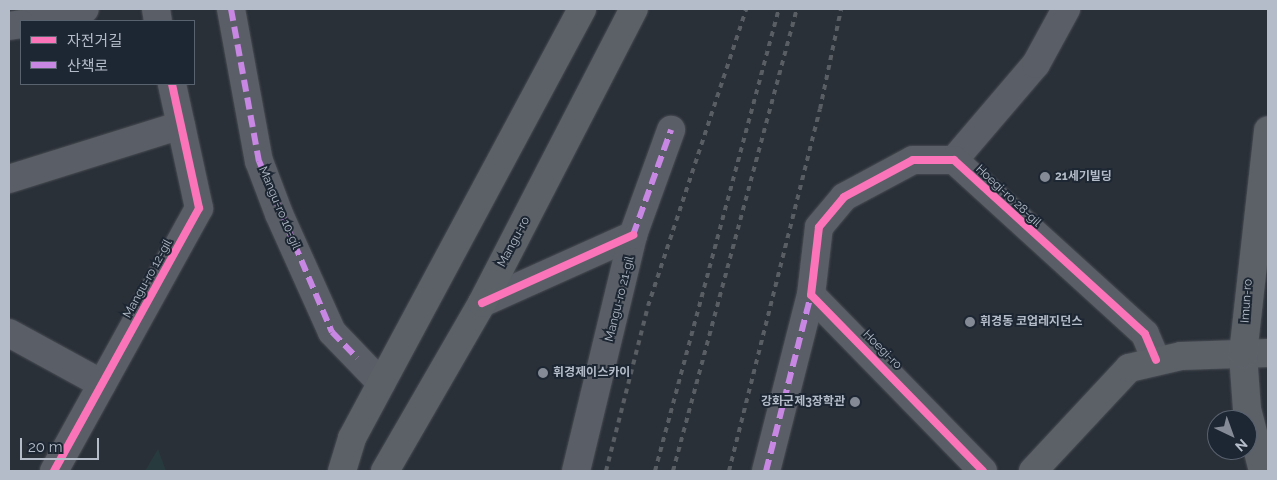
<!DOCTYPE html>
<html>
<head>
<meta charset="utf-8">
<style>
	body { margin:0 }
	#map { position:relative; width:1277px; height:480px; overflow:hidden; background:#2a3038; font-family:Raleway,"Noto Sans KR",sans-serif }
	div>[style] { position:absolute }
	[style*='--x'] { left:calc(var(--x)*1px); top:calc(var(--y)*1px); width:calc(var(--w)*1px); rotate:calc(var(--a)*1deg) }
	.green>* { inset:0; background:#273a3e }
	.roads { filter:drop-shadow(0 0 1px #484c53) drop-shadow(0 0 1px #484c53) }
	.minor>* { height:28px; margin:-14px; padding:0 14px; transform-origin:14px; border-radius:14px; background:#5a5e66 }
	.major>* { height:28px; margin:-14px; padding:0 14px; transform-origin:14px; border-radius:14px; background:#5c6168 }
	.rail>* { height:4px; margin-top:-2px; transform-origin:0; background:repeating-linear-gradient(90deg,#595d64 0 5px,transparent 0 10px) }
	.quiet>* { height:6px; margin-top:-3px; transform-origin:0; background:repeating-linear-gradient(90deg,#c787e3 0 12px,transparent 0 18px) }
	.cycleway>* { height:8px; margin:-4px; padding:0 4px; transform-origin:4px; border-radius:4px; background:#fb73b8 }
	.dots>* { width:14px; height:14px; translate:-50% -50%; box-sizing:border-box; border:2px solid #1d2633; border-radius:50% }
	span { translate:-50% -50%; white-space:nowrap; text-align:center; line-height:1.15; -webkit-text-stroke:4px #1d2633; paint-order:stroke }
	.poi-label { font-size:12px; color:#b4bcc9; font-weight:700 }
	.left { translate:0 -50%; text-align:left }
	.right { translate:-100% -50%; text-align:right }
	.street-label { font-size:12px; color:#b4bcc9 }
	.frame { position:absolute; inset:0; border:10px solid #b4bcc9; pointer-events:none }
	.legend { position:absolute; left:20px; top:20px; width:175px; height:65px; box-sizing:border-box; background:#1d2633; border:1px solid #59626f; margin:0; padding:6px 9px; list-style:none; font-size:15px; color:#b4bcc9 }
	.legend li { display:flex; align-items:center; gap:10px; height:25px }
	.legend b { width:25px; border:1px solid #59626f }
	.north { position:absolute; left:1207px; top:410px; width:50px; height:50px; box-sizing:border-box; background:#1d2633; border:1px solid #59626f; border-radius:50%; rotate:138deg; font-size:14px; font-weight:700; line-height:20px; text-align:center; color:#b4bcc9 }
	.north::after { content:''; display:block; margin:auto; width:18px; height:22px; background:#848b96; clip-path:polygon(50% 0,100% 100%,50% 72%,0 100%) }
	.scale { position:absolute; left:20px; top:438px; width:79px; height:22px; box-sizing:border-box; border:2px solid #b4bcc9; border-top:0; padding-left:6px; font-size:15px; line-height:18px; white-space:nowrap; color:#b4bcc9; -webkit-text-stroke:4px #1d2633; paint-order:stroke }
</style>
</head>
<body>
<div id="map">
	<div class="green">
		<div style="clip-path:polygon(158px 449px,166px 471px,145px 471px)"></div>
	</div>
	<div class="roads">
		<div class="minor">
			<div style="--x:156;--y:9;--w:12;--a:81"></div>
			<div style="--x:231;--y:9;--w:155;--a:79.6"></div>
			<div style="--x:259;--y:161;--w:57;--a:69.3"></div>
			<div style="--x:279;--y:214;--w:129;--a:65.8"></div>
			<div style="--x:332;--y:332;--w:71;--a:46.1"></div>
			<div style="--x:31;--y:21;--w:55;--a:-12.5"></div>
			<div style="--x:9;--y:26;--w:12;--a:-9"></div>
			<div style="--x:954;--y:160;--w:126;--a:-49.5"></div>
			<div style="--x:1036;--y:64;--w:63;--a:-61.4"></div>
			<div style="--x:9;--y:179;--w:180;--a:-17.4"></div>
			<div style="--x:482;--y:303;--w:166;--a:-24.2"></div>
			<div style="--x:9;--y:333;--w:106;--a:28.7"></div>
			<div style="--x:54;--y:471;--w:300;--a:-61.1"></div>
			<div style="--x:199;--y:208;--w:127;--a:-102.3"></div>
			<div style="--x:576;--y:471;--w:243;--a:-76.4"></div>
			<div style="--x:633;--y:235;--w:112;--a:-70.1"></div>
			<div style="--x:766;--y:471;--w:182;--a:-75.7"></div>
			<div style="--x:983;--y:471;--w:246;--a:-134.3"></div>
			<div style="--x:811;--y:295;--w:68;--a:-83.3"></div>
			<div style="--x:819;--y:227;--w:39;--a:-50"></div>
			<div style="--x:844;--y:197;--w:78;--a:-28.2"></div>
			<div style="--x:913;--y:160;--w:41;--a:0"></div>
			<div style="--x:954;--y:160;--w:258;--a:42.3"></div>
			<div style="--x:1145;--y:334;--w:28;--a:67"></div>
		</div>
		<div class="major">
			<div style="--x:342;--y:471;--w:34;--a:-73"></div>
			<div style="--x:352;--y:438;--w:487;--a:-61.8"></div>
			<div style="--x:385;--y:471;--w:194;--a:-60"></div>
			<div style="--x:482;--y:303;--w:331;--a:-62.7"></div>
			<div style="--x:1033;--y:471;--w:141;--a:-47"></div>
			<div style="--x:1129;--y:368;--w:53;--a:-13"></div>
			<div style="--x:1181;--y:356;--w:87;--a:-2"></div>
			<div style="--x:1263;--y:471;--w:64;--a:-104.5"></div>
			<div style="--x:1247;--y:409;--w:55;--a:-94.2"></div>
			<div style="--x:1243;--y:354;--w:225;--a:-83.6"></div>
		</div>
	</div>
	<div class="rail">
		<div style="--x:606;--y:471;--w:170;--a:-75.7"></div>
		<div style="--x:648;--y:306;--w:313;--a:-71.7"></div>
		<div style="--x:655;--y:471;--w:478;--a:-75"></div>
		<div style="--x:673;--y:471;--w:478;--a:-75"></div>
		<div style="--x:729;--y:471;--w:373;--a:-75.9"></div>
		<div style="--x:820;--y:109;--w:102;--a:-78.1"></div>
	</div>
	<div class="quiet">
		<div style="--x:231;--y:9;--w:155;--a:79.6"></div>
		<div style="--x:259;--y:161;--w:186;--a:66.9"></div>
		<div style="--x:332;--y:332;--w:36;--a:46"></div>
		<div style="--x:633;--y:235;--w:112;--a:-70.1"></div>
		<div style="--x:766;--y:471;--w:182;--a:-75.7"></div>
	</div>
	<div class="cycleway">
		<div style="--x:482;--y:303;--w:166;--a:-24.2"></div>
		<div style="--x:54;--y:471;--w:300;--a:-61.1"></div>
		<div style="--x:199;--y:208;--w:127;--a:-102.3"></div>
		<div style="--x:983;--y:471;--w:246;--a:-134.3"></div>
		<div style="--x:811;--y:295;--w:68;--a:-83.3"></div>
		<div style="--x:819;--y:227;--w:39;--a:-50"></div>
		<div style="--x:844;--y:197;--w:78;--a:-28.2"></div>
		<div style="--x:913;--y:160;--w:41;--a:0"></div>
		<div style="--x:954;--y:160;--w:258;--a:42.3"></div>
		<div style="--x:1145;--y:334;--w:28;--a:67"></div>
	</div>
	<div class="dots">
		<div style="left:1045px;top:177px;background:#848b96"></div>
		<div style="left:970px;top:322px;background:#848b96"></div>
		<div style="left:543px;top:373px;background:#848b96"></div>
		<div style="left:855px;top:402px;background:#848b96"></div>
	</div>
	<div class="poi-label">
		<span class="left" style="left:1055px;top:177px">21세기빌딩</span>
		<span class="left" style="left:980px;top:322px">휘경동 코업레지던스</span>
		<span class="left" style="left:553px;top:373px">휘경제이스카이</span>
		<span class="right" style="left:845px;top:402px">강화군제3장학관</span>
	</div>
	<div class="street-label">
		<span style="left:1008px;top:196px;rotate:43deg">Hoegi-ro 28-gil</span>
		<span style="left:279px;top:208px;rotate:67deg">Mangu-ro 10-gil</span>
		<span style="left:514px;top:242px;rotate:-62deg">Mangu-ro</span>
		<span style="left:148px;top:279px;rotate:-61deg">Mangu-ro 12-gil</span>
		<span style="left:620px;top:299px;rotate:-76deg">Mangu-ro 21-gil</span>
		<span style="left:1247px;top:301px;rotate:-86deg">Imun-ro</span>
		<span style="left:882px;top:350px;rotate:45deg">Hoegi-ro</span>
	</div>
	<div class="frame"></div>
	<ul class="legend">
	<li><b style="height:6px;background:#fb73b8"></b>자전거길</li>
	<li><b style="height:6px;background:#c787e3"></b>산책로</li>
	</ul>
	<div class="north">N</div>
	<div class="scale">20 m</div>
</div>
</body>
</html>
